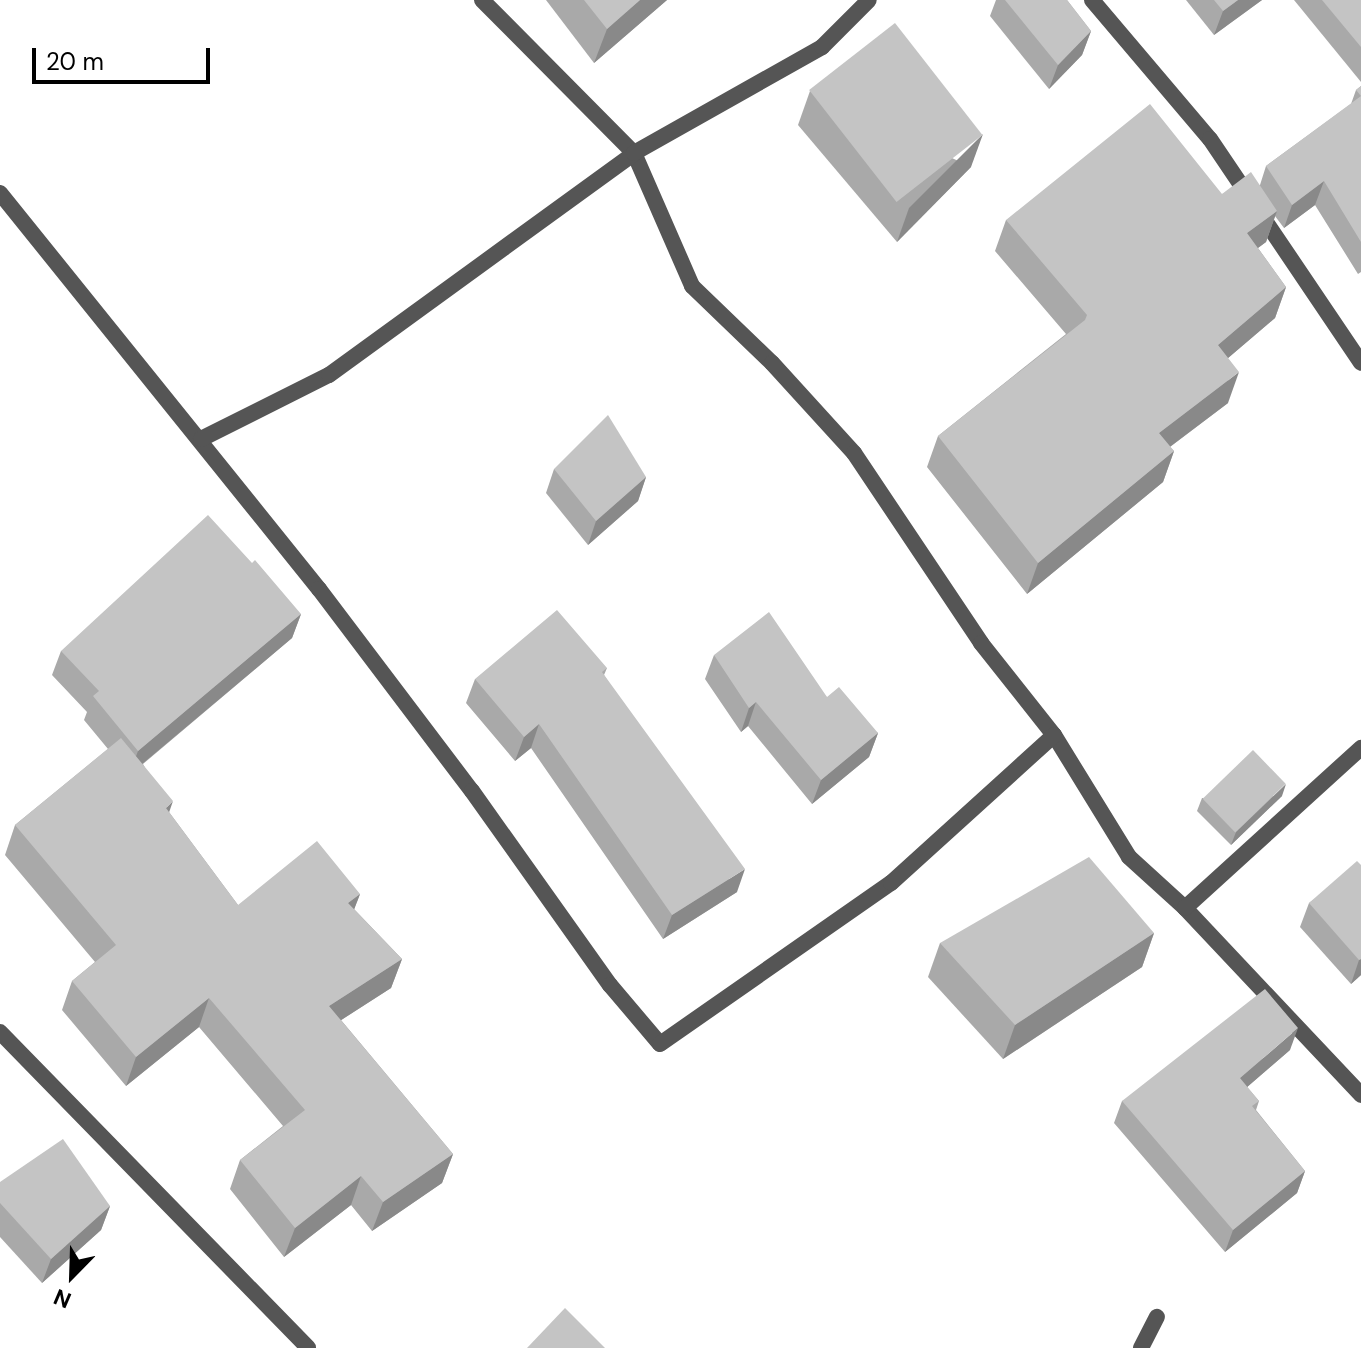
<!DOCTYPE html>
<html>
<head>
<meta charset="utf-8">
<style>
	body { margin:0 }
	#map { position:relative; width:1361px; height:1348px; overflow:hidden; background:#fff; font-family:"DM Sans",sans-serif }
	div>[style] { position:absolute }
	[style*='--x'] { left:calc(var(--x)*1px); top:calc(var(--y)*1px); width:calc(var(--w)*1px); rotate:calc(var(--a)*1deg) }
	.minor>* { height:16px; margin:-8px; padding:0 8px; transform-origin:8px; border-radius:8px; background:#555 }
	.wall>* { inset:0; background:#a9a9a9 }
	.shaded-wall>* { inset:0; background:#898989 }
	.building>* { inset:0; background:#c4c4c4; transform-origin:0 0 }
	span { translate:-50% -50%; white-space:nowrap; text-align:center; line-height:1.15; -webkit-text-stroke:7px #fff; paint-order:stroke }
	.north { position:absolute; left:32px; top:1236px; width:80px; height:80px; -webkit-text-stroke:6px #fff; paint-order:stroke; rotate:203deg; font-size:22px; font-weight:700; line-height:32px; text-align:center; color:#000 }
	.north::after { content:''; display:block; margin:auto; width:28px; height:36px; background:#000; clip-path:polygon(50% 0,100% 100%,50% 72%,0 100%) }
	.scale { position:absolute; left:32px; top:48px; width:178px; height:36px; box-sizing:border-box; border:4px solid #000; border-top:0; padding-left:10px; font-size:24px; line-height:28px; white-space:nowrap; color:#000; -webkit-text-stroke:6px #fff; paint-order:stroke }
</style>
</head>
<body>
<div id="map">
	<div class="minor">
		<div style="--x:482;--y:0;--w:216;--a:45.2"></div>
		<div style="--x:634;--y:153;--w:145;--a:66.4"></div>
		<div style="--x:692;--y:286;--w:111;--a:43.9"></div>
		<div style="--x:772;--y:363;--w:122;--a:47.7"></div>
		<div style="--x:854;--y:453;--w:229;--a:56.2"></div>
		<div style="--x:981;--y:643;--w:117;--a:51.6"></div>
		<div style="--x:1054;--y:735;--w:143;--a:58.4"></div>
		<div style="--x:1129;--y:857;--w:76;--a:42.3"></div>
		<div style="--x:1185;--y:908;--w:257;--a:46.7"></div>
		<div style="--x:1092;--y:0;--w:182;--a:49.7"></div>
		<div style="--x:1210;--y:139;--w:270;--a:56"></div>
		<div style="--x:0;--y:193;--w:509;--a:51.15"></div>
		<div style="--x:319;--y:589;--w:253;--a:52.9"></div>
		<div style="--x:472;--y:791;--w:238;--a:54.6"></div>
		<div style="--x:610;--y:985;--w:77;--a:49.7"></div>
		<div style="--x:660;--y:1044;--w:282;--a:-34.9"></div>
		<div style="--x:891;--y:883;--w:220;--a:-42.2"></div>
		<div style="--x:201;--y:439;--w:143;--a:-26.6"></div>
		<div style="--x:329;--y:375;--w:377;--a:-36"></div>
		<div style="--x:634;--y:153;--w:216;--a:-29.4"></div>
		<div style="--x:822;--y:47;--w:66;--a:-45"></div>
		<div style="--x:1185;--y:908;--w:238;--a:-42.3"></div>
		<div style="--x:0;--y:1032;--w:441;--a:45.7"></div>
		<div style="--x:1141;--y:1348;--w:35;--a:-63"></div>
	</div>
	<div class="wall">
		<div style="clip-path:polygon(546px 0,667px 0,594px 63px)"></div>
		<div style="clip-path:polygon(996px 0,1067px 0,1091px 31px,1082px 55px,1049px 89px,990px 16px)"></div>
		<div style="clip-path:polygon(1186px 0,1262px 0,1214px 35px)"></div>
		<div style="clip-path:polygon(1294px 0,1361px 0,1361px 82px)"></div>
		<div style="clip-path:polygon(1361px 86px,1361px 272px,1358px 274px,1315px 205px,1284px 228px,1275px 216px,1266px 242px,1258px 248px,1286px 287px,1275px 318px,1228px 358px,1228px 403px,1170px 447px,1174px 451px,1163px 482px,1027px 594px,927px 467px,938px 436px,1066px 334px,995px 251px,1006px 220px,1222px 194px,1260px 185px,1266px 166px,1351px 104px,1356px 90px)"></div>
		<div style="clip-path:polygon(810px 91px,971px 167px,897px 242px,798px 125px)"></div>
		<div style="clip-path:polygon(554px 469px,646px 477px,638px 501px,588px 545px,546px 493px)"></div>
		<div style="clip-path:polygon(301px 614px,292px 638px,143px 764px,169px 812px,238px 905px,360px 894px,354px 909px,402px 959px,391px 988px,341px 1020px,453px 1154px,442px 1183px,372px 1231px,351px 1205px,284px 1257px,230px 1189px,240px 1160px,283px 1126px,199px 1027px,126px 1086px,62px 1010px,72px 981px,95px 962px,5px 855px,15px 825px,108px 749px,84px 720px,87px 712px,52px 675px,61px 651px)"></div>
		<div style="clip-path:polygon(714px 655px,827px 697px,878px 733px,869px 757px,812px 804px,748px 726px,741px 732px,705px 679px)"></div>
		<div style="clip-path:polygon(607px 668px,604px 675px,737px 892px,663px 939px,531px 748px,515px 761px,466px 703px,475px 679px)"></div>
		<div style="clip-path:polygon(1282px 796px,1231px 845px,1197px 811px,1202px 798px)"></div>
		<div style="clip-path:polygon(1361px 865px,1361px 975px,1351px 984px,1300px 927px,1309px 903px)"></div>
		<div style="clip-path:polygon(1154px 933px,1142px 967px,1003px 1059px,928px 977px,940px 943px)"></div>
		<div style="clip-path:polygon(1290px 1050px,1247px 1087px,1259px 1101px,1256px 1110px,1305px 1171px,1297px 1193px,1225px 1252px,1114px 1123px,1122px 1101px)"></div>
		<div style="clip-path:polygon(0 1182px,110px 1206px,101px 1230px,42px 1283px,0 1237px)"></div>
	</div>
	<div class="shaded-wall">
		<div style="clip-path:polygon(640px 0,667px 0,594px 63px,607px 29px)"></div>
		<div style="clip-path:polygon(1238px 0,1262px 0,1214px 35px,1223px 11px)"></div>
		<div style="clip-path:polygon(1091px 31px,1082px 55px,1049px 89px,1058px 65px)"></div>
		<div style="clip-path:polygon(983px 134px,971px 167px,897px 242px,909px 208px)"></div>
		<div style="clip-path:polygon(1324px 181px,1315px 205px,1284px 228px,1292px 205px)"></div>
		<div style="clip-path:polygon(1277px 211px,1266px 242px,1236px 264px,1247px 233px)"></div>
		<div style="clip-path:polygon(1286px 287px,1275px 318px,1207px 376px,1218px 345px)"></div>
		<div style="clip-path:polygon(1239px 372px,1228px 403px,1147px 464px,1159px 433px)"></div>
		<div style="clip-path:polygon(1174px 451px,1163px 482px,1027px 594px,1038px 563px)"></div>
		<div style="clip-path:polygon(646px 477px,638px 501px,588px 545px,596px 521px)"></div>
		<div style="clip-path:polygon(301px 614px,292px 638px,129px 775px,138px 751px)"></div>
		<div style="clip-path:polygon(756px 702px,748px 726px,741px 732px,749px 708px)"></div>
		<div style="clip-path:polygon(539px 724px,531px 748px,515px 761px,524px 737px)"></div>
		<div style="clip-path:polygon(878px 733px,869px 757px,812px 804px,821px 780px)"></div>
		<div style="clip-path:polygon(1286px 784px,1282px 796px,1231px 845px,1236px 832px)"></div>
		<div style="clip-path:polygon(173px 801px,163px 830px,166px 808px)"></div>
		<div style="clip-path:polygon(745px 869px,737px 892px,663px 939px,672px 915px)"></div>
		<div style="clip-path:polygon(360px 894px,349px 923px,348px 903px)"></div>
		<div style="clip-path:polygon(1154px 933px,1142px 967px,1003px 1059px,1015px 1025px)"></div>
		<div style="clip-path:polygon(402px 959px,391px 988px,318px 1035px,329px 1006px)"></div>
		<div style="clip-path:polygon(1361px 959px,1361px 975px,1351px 984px,1359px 960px)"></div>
		<div style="clip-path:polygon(209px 998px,199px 1027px,126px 1086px,136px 1057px)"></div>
		<div style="clip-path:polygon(1298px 1028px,1290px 1050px,1231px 1101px,1240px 1078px)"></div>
		<div style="clip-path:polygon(453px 1154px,442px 1183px,372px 1231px,383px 1202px)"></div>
		<div style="clip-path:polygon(1305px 1171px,1297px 1193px,1225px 1252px,1233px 1230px)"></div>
		<div style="clip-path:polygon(361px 1176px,351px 1205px,284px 1257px,295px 1228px)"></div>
		<div style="clip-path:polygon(110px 1206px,101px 1230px,42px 1283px,51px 1259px)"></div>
	</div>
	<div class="building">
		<div style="clip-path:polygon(584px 0,640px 0,607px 29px)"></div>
		<div style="clip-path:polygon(1005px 0,1067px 0,1091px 31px,1058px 65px)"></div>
		<div style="clip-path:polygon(1214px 0,1238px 0,1223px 11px)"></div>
		<div style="clip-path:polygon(1322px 0,1361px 0,1361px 47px)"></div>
		<div style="left:895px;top:23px;width:142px;height:109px;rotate:52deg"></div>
		<div style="clip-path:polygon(1361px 86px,1361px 96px,1356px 90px)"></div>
		<div style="clip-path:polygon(1361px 96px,1361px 242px,1324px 181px,1292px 205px,1266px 166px)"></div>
		<div style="clip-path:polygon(1150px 104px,1222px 194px,1251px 172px,1277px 211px,1247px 233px,1286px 287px,1218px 345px,1239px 372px,1159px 433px,1174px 451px,1038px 563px,938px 436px,1085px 320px,1087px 315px,1006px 220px)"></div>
		<div style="clip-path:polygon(608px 415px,646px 477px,596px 521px,554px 469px)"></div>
		<div style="clip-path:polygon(208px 515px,252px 563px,255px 560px,301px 614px,138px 751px,93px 696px,99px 691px,61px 651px)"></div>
		<div style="clip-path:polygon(557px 610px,607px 668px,602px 672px,745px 869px,672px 915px,539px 724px,524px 737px,475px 679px)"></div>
		<div style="clip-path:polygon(769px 612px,827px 697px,839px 687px,878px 733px,821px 780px,756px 702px,749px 708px,714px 655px)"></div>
		<div style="clip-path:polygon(121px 738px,173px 801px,166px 808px,238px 905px,317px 841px,360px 894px,348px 903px,402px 959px,329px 1006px,453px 1154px,383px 1202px,361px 1176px,295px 1228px,240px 1160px,305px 1110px,209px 998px,136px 1057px,72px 981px,116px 945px,15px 825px)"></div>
		<div style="left:1253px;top:750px;width:47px;height:70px;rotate:46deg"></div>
		<div style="clip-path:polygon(1089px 857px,1154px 933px,1015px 1025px,940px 943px)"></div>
		<div style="clip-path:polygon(1357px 861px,1361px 865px,1361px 959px,1359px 960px,1309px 903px)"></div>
		<div style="clip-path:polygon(1265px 989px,1298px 1028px,1240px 1078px,1259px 1101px,1252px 1106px,1305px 1171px,1233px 1230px,1122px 1101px)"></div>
		<div style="clip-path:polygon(63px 1139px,110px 1206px,51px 1259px,0 1203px,0 1182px)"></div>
		<div style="clip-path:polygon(565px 1308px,605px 1348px,527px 1348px)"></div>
	</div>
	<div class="north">N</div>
	<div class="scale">20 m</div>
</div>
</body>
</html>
